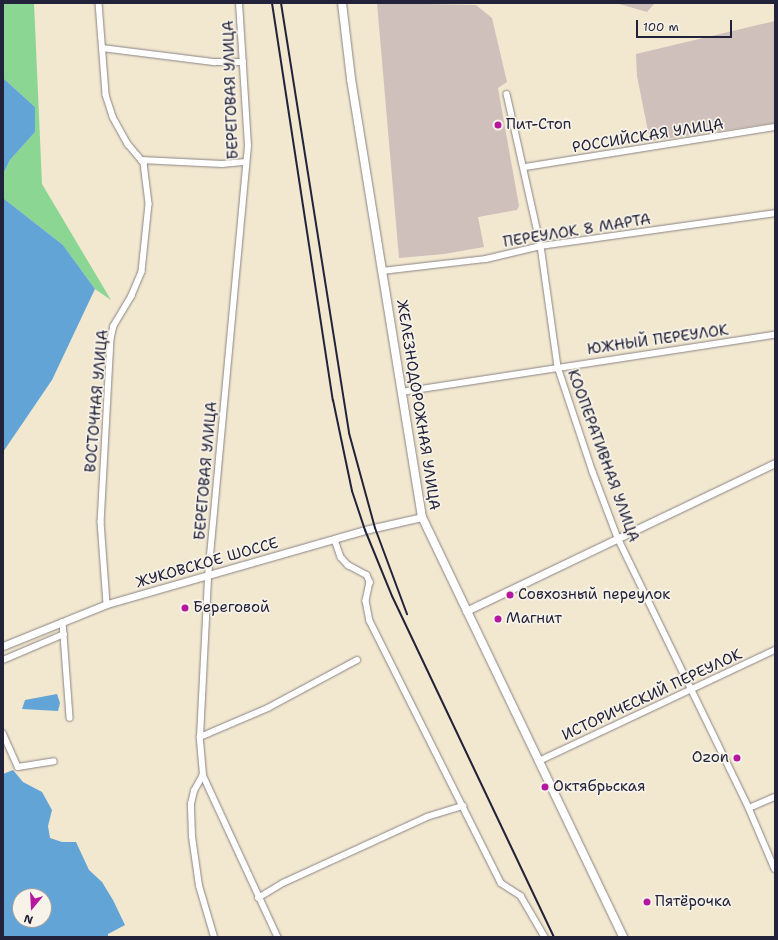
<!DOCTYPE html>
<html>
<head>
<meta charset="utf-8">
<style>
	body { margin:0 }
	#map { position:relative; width:778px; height:940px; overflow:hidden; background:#f2e7cf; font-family:"Shantell Sans",sans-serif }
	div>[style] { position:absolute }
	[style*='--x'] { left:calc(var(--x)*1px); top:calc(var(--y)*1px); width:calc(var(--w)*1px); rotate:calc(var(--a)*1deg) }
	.industrial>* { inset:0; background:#cfc0bb }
	.green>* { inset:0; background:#8bd693 }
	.water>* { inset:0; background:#63a4d7 }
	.roads { filter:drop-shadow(0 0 1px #8a8485) drop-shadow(0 0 1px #8a8485) }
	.minor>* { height:5.5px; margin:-2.75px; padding:0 2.75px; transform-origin:2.75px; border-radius:2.75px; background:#fff }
	.tertiary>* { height:7px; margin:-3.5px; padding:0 3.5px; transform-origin:3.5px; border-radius:3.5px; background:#fff }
	.secondary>* { height:7px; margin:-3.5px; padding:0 3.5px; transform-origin:3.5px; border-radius:3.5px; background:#fff }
	.primary>* { height:8px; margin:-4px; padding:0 4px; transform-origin:4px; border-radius:4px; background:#fff }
	.rail>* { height:2px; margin:-1px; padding:0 1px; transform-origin:1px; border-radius:1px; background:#22223b }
	.dots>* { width:11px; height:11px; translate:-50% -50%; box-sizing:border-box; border:2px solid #f7f3e8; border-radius:50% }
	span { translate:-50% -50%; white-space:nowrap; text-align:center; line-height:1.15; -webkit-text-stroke:3.5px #f7f3e8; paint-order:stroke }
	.street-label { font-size:15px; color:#22223b }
	.poi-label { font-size:15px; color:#22223b }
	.left { translate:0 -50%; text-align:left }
	.right { translate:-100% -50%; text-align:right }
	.frame { position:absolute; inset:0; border:4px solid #22223b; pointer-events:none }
	.north { position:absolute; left:12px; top:888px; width:40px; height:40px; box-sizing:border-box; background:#f7f3e8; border:1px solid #a29fa3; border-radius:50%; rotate:198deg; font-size:11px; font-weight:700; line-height:16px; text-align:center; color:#22223b }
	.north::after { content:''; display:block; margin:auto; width:14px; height:18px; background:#b5179e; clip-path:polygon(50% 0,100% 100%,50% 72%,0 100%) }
	.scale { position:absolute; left:636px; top:20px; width:96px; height:18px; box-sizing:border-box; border:2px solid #22223b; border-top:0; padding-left:5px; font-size:12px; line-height:14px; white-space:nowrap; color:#22223b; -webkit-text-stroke:3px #f7f3e8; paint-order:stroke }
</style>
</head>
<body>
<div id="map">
	<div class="industrial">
		<div style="clip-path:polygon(377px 3px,476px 5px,492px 18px,507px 82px,498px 88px,519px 206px,517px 210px,478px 217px,484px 247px,444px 254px,399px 258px)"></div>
		<div style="clip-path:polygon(616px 3px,655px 3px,647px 12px)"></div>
		<div style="clip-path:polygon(775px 21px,775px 123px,650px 141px,637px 76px,636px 54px)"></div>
	</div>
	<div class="green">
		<div style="clip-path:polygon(3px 3px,34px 3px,42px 184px,111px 300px,95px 289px,63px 245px,3px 198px,3px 174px,10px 160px,35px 132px,35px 107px,3px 78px)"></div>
	</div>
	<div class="water">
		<div style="clip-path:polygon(3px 78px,35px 107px,35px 132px,10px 160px,3px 174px)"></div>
		<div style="clip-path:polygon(3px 198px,63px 245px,95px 289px,52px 380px,3px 452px)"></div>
		<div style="clip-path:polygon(57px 694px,60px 703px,58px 711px,22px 709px,25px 700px)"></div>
		<div style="clip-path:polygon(evenodd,13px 770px,23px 782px,42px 792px,52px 810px,48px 826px,50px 838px,62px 842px,76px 842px,89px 870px,102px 882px,113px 900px,125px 925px,108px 934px,108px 937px,3px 937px,3px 774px,13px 770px,20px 896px,44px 896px,44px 920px,20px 920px,20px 896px)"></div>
	</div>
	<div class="roads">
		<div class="minor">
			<div style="--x:99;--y:3;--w:92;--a:85.6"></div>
			<div style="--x:106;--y:95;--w:23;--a:72"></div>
			<div style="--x:113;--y:117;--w:31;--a:61"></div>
			<div style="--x:128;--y:144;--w:25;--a:50"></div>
			<div style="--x:144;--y:163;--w:41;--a:83"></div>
			<div style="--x:149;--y:204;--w:68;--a:95.9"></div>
			<div style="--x:142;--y:272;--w:26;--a:113"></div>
			<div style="--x:132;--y:296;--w:35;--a:121"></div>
			<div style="--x:114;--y:326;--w:13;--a:103"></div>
			<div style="--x:111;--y:339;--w:183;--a:93.1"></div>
			<div style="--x:101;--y:522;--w:82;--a:85.8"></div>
			<div style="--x:102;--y:48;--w:114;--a:7.1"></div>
			<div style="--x:215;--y:62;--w:28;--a:0"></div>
			<div style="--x:507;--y:94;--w:156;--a:77.4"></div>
			<div style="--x:541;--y:246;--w:122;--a:82"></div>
			<div style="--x:558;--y:367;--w:111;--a:71.6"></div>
			<div style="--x:593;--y:472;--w:71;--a:69.3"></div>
			<div style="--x:618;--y:538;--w:300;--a:64.1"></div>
			<div style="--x:749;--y:808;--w:66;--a:66.9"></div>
			<div style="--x:141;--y:160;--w:81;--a:2.8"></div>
			<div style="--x:222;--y:164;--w:24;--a:-5"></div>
			<div style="--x:525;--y:167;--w:253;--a:-9.1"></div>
			<div style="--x:382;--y:271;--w:105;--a:-6.6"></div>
			<div style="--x:486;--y:259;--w:57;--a:-13.3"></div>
			<div style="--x:541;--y:246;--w:236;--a:-8"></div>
			<div style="--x:401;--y:392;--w:378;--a:-8.7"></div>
			<div style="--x:335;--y:540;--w:18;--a:71"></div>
			<div style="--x:341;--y:557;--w:11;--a:49"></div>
			<div style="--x:348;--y:565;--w:21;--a:28"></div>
			<div style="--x:367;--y:575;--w:8;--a:67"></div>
			<div style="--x:370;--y:582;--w:19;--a:102"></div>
			<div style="--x:366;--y:601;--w:20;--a:79"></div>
			<div style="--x:370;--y:621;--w:293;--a:63.4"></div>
			<div style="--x:501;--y:883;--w:24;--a:33"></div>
			<div style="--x:521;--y:896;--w:48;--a:59.7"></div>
			<div style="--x:63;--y:622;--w:96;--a:85.8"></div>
			<div style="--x:3;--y:660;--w:66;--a:-23.1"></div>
			<div style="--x:3;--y:733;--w:37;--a:66"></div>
			<div style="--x:18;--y:767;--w:36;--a:-9"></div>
			<div style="--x:200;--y:737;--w:74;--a:-23.1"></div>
			<div style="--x:268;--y:708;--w:101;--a:-28.3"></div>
			<div style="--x:539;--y:761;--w:261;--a:-25.2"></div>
			<div style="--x:203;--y:775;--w:179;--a:65.2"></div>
			<div style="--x:749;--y:808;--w:28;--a:-23"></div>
			<div style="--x:258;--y:898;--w:29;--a:-31"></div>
			<div style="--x:283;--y:883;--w:158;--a:-24.6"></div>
			<div style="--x:427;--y:817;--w:38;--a:-17"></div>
			<div style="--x:214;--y:937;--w:53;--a:-106.4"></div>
			<div style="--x:199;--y:886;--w:49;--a:-98.1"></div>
			<div style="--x:192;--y:837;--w:33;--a:-92"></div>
			<div style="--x:191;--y:804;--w:13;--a:-77"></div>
			<div style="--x:194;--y:791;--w:18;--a:-61"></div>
			<div style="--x:203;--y:775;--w:38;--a:-95"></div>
			<div style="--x:200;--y:737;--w:160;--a:-87.1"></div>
			<div style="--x:208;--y:577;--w:433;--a:-84.7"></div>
			<div style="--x:248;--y:146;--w:143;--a:-93.6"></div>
		</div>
		<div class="tertiary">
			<div style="--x:466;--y:611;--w:343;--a:-25.6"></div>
		</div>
		<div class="secondary">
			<div style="--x:3;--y:646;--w:112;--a:-22"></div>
			<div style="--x:107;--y:604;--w:268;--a:-16"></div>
			<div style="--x:365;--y:530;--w:58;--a:-12.8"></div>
		</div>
		<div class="primary">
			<div style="--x:342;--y:3;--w:77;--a:83.2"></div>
			<div style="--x:351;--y:79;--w:444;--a:80.8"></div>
			<div style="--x:422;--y:517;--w:466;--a:64.4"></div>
		</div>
	</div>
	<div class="rail">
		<div style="--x:272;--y:3;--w:402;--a:81.3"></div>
		<div style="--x:333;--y:400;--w:93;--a:78.2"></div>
		<div style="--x:352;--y:491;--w:41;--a:71.6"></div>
		<div style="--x:365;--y:530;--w:71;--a:67.8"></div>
		<div style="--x:392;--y:596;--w:378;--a:64.6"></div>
		<div style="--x:281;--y:3;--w:435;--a:81"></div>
		<div style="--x:349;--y:433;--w:98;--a:74.7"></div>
		<div style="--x:375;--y:528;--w:92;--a:69.6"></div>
	</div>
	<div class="dots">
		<div style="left:498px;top:125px;background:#b5179e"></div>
		<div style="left:510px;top:595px;background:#b5179e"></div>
		<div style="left:185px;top:608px;background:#b5179e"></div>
		<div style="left:498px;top:619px;background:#b5179e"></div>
		<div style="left:737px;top:758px;background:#b5179e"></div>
		<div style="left:545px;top:787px;background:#b5179e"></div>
		<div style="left:647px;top:902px;background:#b5179e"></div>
	</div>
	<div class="street-label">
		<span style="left:231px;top:90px;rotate:-92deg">БЕРЕГОВАЯ УЛИЦА</span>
		<span style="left:648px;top:136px;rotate:-9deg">РОССИЙСКАЯ УЛИЦА</span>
		<span style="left:577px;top:231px;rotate:-9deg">ПЕРЕУЛОК 8 МАРТА</span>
		<span style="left:658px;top:340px;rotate:-8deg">ЮЖНЫЙ ПЕРЕУЛОК</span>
		<span style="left:97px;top:401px;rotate:-85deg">ВОСТОЧНАЯ УЛИЦА</span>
		<span style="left:418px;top:405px;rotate:81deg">ЖЕЛЕЗНОДОРОЖНАЯ УЛИЦА</span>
		<span style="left:603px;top:456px;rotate:70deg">КООПЕРАТИВНАЯ УЛИЦА</span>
		<span style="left:206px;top:471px;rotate:-85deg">БЕРЕГОВАЯ УЛИЦА</span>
		<span style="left:207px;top:563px;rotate:-16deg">ЖУКОВСКОЕ ШОССЕ</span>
		<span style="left:652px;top:695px;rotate:-25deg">ИСТОРИЧЕСКИЙ ПЕРЕУЛОК</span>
	</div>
	<div class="poi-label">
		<span class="left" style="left:506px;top:125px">Пит-Стоп</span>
		<span class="left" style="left:518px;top:595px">Совхозный переулок</span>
		<span class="left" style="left:193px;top:608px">Береговой</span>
		<span class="left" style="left:506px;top:619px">Магнит</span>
		<span class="right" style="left:729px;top:758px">Ozon</span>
		<span class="left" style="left:553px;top:787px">Октябрьская</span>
		<span class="left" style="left:655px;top:902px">Пятёрочка</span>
	</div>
	<div class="frame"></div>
	<div class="north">N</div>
	<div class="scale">100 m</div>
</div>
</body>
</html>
